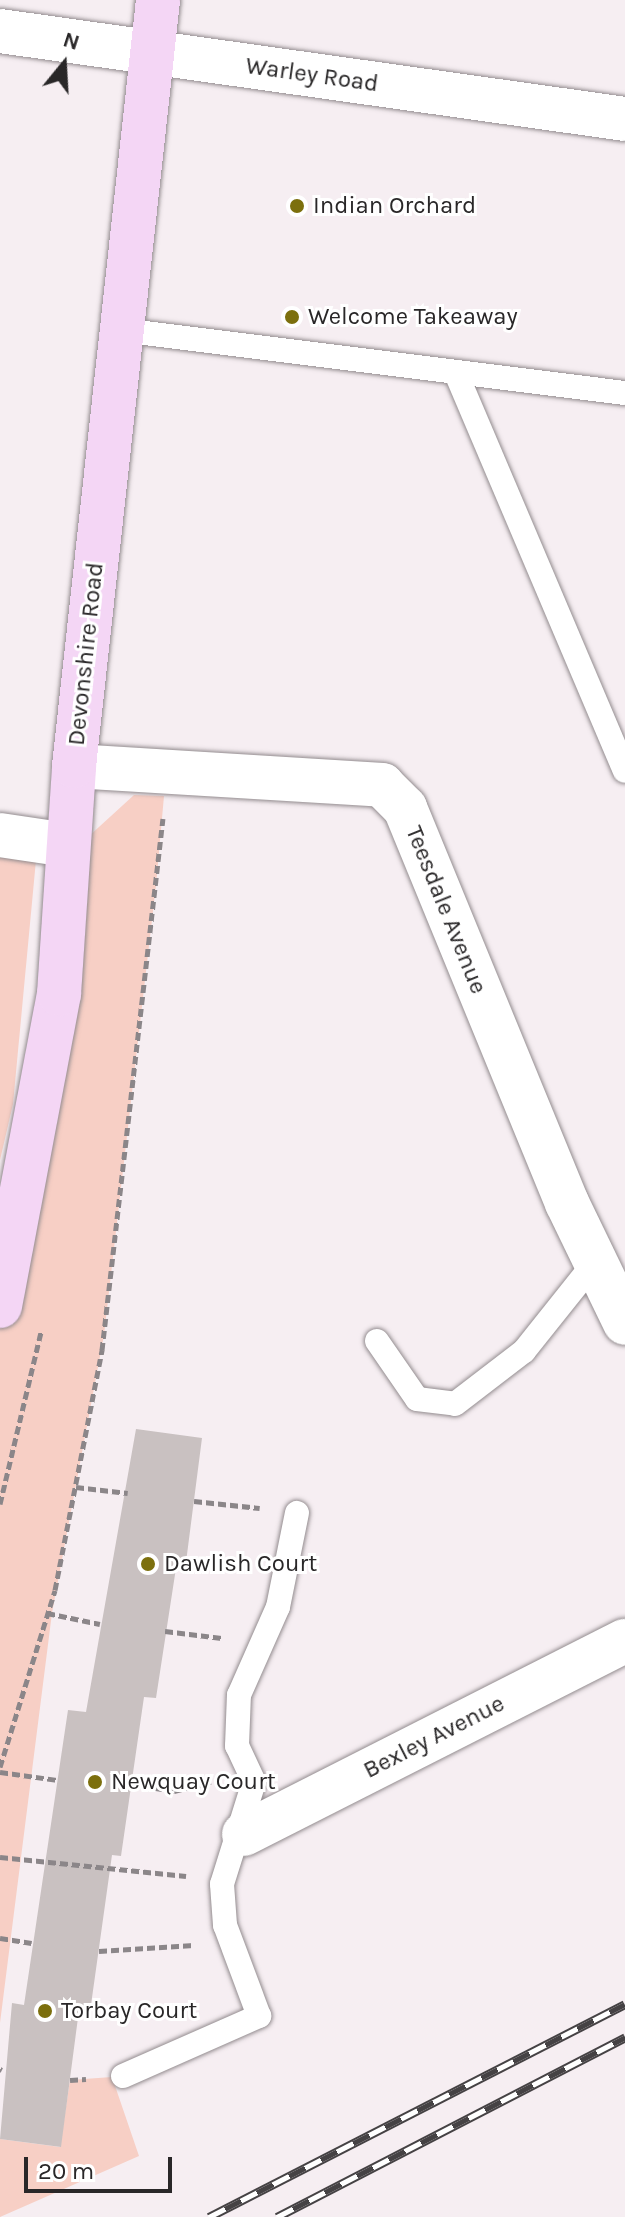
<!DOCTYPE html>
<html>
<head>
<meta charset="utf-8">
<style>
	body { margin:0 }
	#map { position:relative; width:625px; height:2217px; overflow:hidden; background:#f6eef2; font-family:Karla,sans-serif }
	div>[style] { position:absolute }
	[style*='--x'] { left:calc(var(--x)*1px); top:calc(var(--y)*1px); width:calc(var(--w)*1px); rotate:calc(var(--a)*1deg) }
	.green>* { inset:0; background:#f7cfc5 }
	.building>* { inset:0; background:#c9c1c1 }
	.path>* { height:5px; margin-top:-2.5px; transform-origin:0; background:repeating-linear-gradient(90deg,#8b8689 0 8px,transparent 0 12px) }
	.roads { filter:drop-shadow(0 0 2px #938c8f) drop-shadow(0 0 2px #938c8f) }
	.service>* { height:24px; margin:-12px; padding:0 12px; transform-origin:12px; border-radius:12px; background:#fff }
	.minor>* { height:44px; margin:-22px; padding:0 22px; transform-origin:22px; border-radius:22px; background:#fff }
	.secondary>* { height:44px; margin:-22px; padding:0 22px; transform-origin:22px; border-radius:22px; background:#f4d6f5 }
	.rail>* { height:9px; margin-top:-4.5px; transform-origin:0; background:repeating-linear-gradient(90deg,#fff 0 18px,#454244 0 36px); box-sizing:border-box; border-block:2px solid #454244 }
	.dots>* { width:22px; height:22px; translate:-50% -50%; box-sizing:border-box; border:4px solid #fff; border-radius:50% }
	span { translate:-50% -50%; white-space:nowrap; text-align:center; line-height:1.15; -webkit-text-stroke:6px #fff; paint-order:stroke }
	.street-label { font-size:24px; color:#292728 }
	.poi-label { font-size:24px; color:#292728 }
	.left { translate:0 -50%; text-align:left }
	.north { position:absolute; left:24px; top:24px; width:80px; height:80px; -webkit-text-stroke:6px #fff; paint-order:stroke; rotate:18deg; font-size:22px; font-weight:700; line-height:32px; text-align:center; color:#292728 }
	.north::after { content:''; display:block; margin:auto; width:28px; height:36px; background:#292728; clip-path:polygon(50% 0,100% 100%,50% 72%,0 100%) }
	.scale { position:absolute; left:24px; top:2157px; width:148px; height:36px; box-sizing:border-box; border:4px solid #292728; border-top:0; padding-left:10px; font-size:24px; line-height:28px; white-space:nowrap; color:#292728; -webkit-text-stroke:6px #fff; paint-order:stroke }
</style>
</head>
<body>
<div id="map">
	<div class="green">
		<div style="clip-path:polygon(134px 795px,164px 796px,156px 885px,104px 1335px,52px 1613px,0 2023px,0 1306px,88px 837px)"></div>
		<div style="clip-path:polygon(0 855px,36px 860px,13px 1104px,0 1160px)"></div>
		<div style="clip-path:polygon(112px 2077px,139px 2156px,0 2217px,0 2139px,60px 2147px,70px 2080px)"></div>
	</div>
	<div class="building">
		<div style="clip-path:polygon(136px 1429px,202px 1438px,185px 1570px,176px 1568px,156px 1698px,144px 1697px,121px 1856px,112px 1855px,90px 2012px,79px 2010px,61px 2147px,0 2139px,12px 2003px,24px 2005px,68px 1710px,86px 1712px)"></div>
	</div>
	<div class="path">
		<div style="--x:76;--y:1487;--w:52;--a:6.6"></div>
		<div style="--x:194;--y:1501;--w:66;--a:6.1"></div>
		<div style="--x:0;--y:1504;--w:177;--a:-76.6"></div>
		<div style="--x:47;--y:1613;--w:54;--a:11.7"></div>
		<div style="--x:165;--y:1631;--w:57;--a:7"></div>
		<div style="--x:0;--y:1767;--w:185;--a:-72.7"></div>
		<div style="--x:55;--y:1590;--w:245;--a:-78.9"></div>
		<div style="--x:102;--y:1350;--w:535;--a:-83.46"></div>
		<div style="--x:0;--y:1772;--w:59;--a:7.9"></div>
		<div style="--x:131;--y:1784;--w:44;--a:9.2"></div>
		<div style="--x:174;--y:1791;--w:38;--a:-14"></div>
		<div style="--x:0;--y:1857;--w:187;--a:5.8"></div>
		<div style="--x:0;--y:1938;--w:32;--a:9"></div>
		<div style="--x:99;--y:1951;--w:95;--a:-3.6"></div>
		<div style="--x:0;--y:2069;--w:2;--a:27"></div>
		<div style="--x:70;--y:2080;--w:16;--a:-4"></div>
	</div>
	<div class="roads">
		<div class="service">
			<div style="--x:121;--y:330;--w:508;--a:7.13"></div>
			<div style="--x:456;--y:373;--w:432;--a:67"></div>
			<div style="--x:377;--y:1341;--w:70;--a:55.4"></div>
			<div style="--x:417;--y:1399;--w:38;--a:7"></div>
			<div style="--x:455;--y:1404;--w:87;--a:-37.5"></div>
			<div style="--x:524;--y:1351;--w:114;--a:-51.4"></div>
			<div style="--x:123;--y:2076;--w:149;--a:-23.8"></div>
			<div style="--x:259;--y:2016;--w:97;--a:-110.5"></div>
			<div style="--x:225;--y:1925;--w:41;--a:-94.2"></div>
			<div style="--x:222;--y:1884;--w:107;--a:-72.6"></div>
			<div style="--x:254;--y:1782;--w:40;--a:-115"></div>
			<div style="--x:237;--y:1746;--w:51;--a:-87.8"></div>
			<div style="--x:239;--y:1695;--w:96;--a:-66.1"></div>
			<div style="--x:278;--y:1607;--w:96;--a:-78.6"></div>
		</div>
		<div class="minor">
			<div style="--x:0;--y:31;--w:631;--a:8.01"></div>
			<div style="--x:74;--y:766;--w:309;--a:3.5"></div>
			<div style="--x:382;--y:785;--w:33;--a:45"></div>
			<div style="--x:405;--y:808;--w:427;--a:67.7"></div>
			<div style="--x:567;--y:1203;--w:133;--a:64.2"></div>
			<div style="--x:0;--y:835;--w:68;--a:8.5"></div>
			<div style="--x:244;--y:1834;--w:427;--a:-26.9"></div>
		</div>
		<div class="secondary">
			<div style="--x:0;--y:1306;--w:318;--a:-79.3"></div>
			<div style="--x:59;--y:994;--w:228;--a:-86.2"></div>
			<div style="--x:74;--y:766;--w:771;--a:-83.74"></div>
		</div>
	</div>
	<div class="rail">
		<div style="--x:209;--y:2217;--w:467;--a:-27.1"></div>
		<div style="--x:277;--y:2217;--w:392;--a:-27.3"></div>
	</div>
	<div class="dots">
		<div style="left:297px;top:206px;background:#7c6f0d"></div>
		<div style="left:292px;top:317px;background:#7c6f0d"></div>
		<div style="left:148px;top:1564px;background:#7c6f0d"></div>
		<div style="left:95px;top:1782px;background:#7c6f0d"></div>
		<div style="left:45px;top:2011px;background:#7c6f0d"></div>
	</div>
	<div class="street-label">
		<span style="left:312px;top:75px;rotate:8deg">Warley Road</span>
		<span style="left:86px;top:654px;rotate:-84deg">Devonshire Road</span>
		<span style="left:446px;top:910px;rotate:68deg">Teesdale Avenue</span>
		<span style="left:434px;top:1737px;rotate:-27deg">Bexley Avenue</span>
	</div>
	<div class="poi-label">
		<span class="left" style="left:313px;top:206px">Indian Orchard</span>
		<span class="left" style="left:308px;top:317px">Welcome Takeaway</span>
		<span class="left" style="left:164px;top:1564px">Dawlish Court</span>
		<span class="left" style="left:111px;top:1782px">Newquay Court</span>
		<span class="left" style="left:61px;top:2011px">Torbay Court</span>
	</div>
	<div class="north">N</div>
	<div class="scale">20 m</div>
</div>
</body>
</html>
